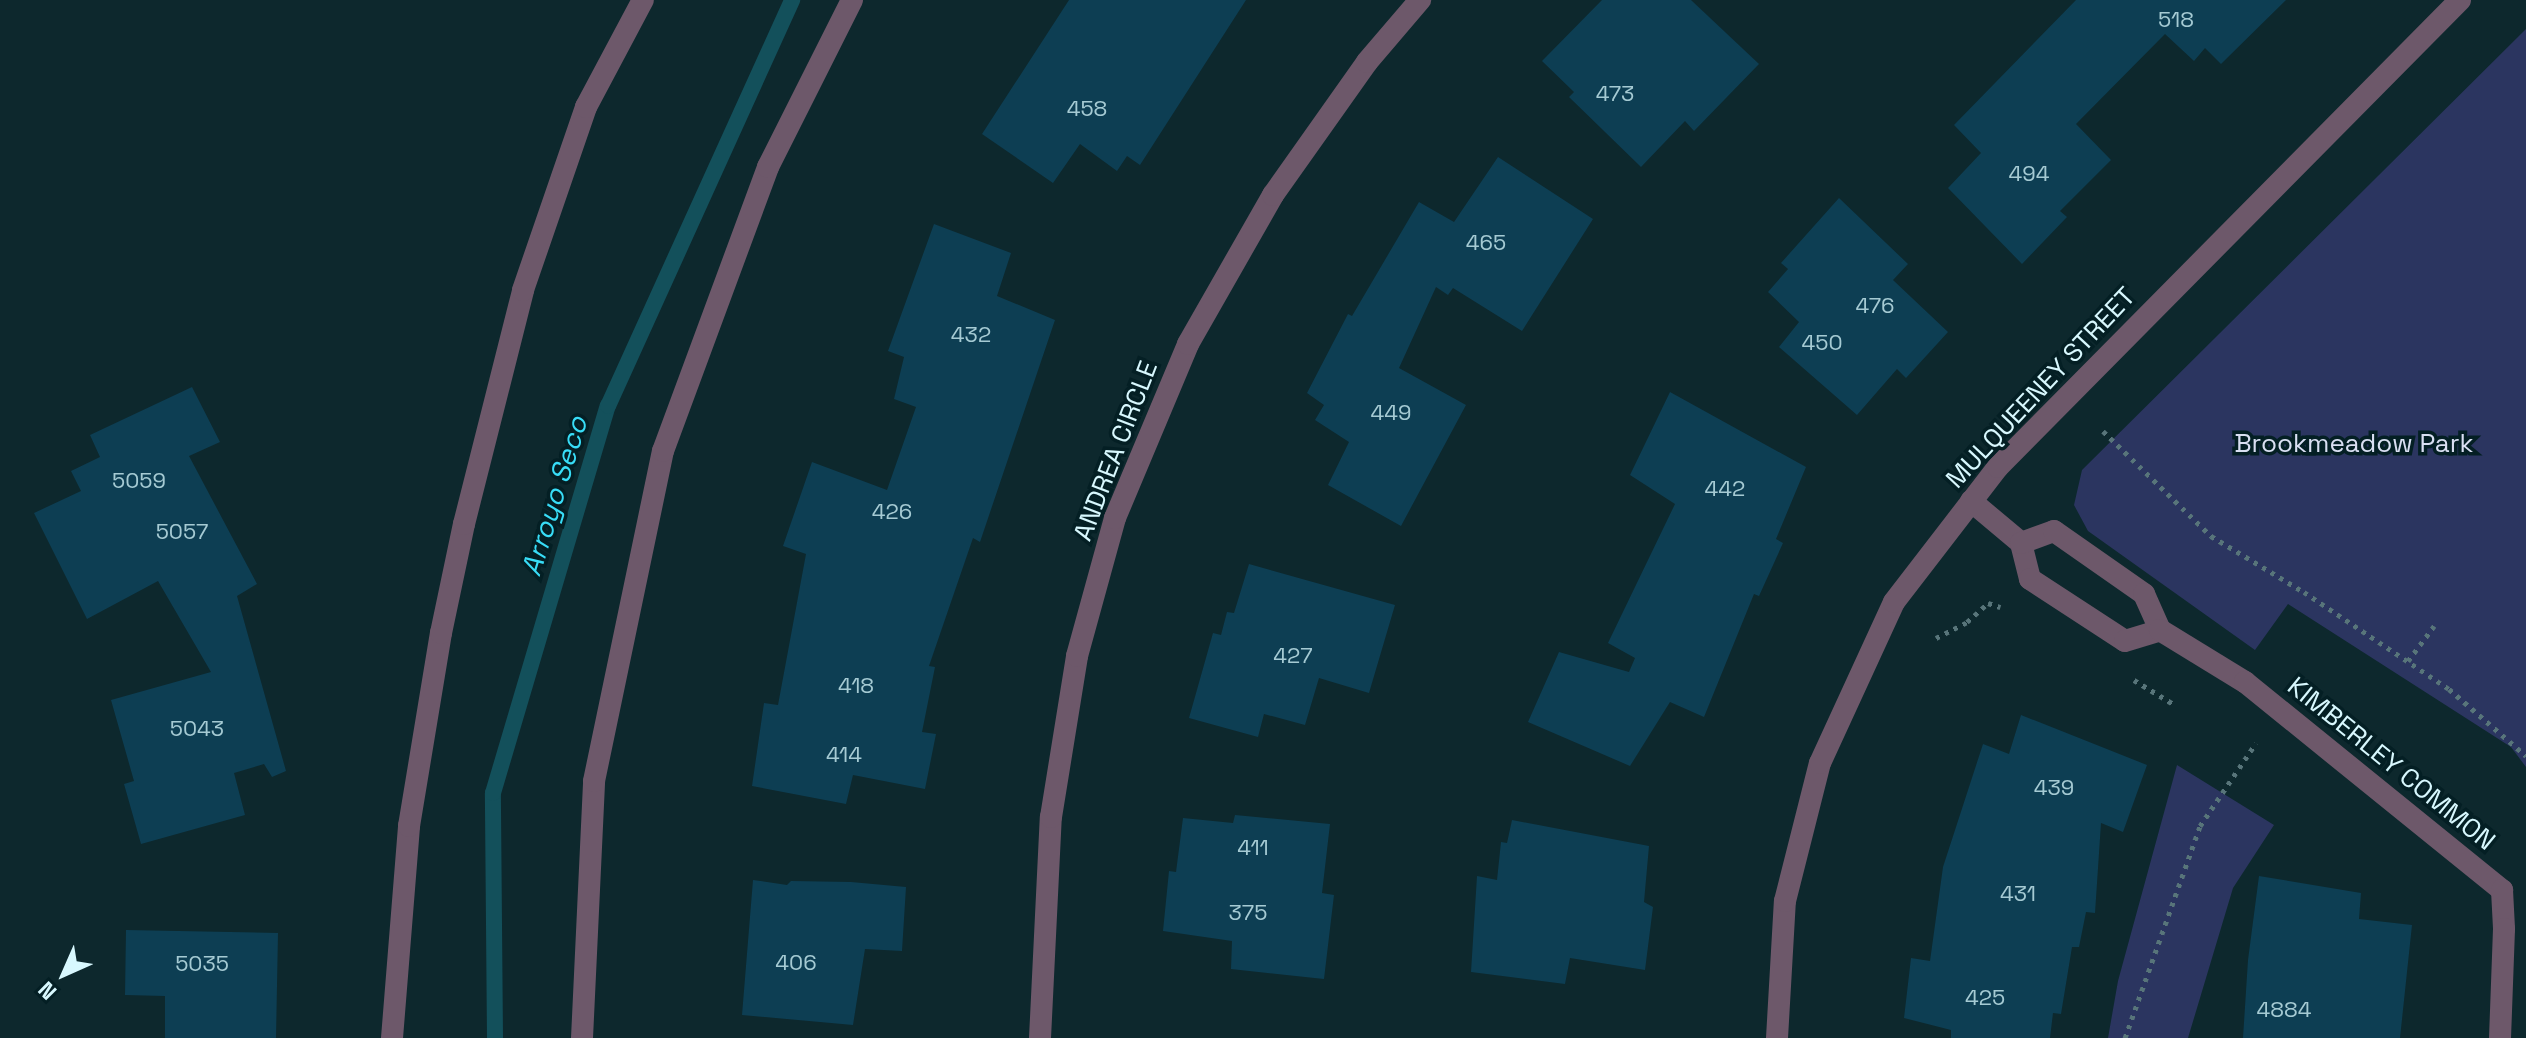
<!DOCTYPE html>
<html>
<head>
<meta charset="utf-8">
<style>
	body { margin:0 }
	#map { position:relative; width:2526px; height:1038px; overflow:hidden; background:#0d282d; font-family:"Space Grotesk",sans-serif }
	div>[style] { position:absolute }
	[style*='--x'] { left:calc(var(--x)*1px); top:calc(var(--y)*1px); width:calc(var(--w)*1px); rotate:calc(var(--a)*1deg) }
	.green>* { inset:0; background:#2b3560 }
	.stream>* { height:16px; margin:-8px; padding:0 8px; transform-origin:8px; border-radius:8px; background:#13505b }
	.building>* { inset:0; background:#0d3e53 }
	.path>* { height:5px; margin-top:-2.5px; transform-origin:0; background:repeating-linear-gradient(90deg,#58757a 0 4px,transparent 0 10px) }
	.service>* { height:22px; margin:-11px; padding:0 11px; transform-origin:11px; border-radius:11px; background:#6d586a }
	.minor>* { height:22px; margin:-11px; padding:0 11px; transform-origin:11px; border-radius:11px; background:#6d586a }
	span { translate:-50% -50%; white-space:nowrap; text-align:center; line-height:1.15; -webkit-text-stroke:7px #041f24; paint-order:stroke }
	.number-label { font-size:22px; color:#a5cad3 }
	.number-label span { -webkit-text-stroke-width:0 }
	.street-label { font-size:26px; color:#d8f8fe }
	.park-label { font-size:26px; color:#d9dff2 }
	.water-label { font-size:28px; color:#38ddf7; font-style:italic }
	.north { position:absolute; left:24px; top:934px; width:80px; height:80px; -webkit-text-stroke:6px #041f24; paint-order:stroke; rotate:225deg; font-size:22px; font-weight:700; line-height:32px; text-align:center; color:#d8f8fe }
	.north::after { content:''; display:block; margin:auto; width:28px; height:36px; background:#d8f8fe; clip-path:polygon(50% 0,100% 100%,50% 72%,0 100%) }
</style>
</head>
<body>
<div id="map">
	<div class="green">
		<div style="clip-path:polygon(2526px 29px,2526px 767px,2511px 747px,2288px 604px,2255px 650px,2088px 531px,2074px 505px,2082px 470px)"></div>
		<div style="clip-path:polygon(2177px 765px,2274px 825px,2233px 888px,2188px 1038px,2108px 1038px,2118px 981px)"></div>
	</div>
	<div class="stream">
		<div style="--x:495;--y:1038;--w:245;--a:-90.5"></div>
		<div style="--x:493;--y:793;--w:404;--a:-73.5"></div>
		<div style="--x:608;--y:406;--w:446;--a:-65.6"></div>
	</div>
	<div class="building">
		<div style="clip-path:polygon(1069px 0,1246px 0,1140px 165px,1127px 156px,1117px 171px,1080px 144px,1053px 183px,982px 134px)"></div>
		<div style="clip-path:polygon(1602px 0,1691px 0,1759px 64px,1694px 131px,1685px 121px,1641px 167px,1569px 97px,1574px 92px,1542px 61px)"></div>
		<div style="clip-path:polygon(2076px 0,2286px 0,2221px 64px,2205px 48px,2194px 61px,2165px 34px,2076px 124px,2111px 160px,2060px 211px,2067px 217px,2022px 264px,1948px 188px,1981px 153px,1954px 125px)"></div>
		<div style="clip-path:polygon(1498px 157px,1593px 219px,1522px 331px,1453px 288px,1448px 295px,1436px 287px,1399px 368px,1466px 405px,1401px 526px,1328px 485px,1349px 442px,1315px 420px,1324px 405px,1307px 393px,1348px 314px,1352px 316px,1419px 202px,1454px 222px)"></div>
		<div style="clip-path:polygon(1839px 198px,1908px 264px,1893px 280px,1948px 332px,1906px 378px,1897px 369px,1857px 415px,1779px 347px,1799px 322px,1768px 292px,1788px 269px,1781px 263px)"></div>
		<div style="clip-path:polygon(934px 224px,1011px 253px,997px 296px,1055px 320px,980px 542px,973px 538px,929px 666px,935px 667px,922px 732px,936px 734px,925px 789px,853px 775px,846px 804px,752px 786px,764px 703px,778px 705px,806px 554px,783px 546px,812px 462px,887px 490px,916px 407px,894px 399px,904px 357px,888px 351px)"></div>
		<div style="clip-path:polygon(192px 387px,220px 442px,189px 456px,257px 584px,237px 596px,286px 771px,272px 777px,264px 764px,234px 773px,245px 815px,141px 844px,124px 784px,134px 781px,111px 700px,211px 672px,158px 581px,87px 619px,34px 513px,81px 491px,71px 471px,100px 457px,90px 435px)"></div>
		<div style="clip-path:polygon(1670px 392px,1806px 467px,1776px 539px,1783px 543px,1759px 596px,1754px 594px,1704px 717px,1670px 702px,1630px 766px,1528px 722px,1559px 652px,1629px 672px,1635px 658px,1608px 643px,1675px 504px,1630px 475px)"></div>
		<div style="clip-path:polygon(1249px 564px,1395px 605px,1369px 693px,1319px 678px,1305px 725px,1264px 714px,1258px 737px,1189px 718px,1213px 633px,1221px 635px,1227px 612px,1234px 613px)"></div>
		<div style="clip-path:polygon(2021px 715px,2147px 765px,2123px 832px,2101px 823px,2095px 913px,2086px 912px,2079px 947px,2072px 947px,2061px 1014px,2053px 1013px,2050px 1038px,1951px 1038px,1951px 1030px,1904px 1018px,1911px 958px,1930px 961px,1943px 867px,1983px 744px,2009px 754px)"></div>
		<div style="clip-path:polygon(1235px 815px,1330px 824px,1322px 893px,1334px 895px,1324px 979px,1231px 969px,1232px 941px,1163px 931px,1169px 871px,1176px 872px,1183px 818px,1233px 823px)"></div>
		<div style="clip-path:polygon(1512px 820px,1649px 846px,1644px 902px,1653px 907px,1645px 970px,1570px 958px,1565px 984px,1471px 972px,1477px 876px,1497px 880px,1501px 842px,1507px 843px)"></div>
		<div style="clip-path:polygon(2259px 876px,2361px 893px,2359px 919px,2412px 925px,2400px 1038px,2243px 1038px,2248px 960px)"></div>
		<div style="clip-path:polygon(753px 880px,787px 885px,791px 881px,851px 882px,906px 887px,902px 951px,865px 949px,853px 1025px,742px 1015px)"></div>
		<div style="clip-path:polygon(126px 930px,278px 933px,276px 1038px,165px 1038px,165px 996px,125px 995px)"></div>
	</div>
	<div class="path">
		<div style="--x:2103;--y:431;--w:151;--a:44.2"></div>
		<div style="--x:2211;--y:536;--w:109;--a:31.1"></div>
		<div style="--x:2304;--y:592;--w:174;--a:33.8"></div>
		<div style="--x:2449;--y:689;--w:102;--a:41"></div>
		<div style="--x:1936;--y:638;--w:35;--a:-27"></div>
		<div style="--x:1967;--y:622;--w:28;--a:-42"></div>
		<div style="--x:1988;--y:603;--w:13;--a:18"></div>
		<div style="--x:2408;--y:661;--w:44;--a:-53.4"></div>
		<div style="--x:2134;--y:680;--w:48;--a:31.4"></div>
		<div style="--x:2125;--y:1038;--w:225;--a:-70.5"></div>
		<div style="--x:2200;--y:826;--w:100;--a:-56"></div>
	</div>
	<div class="service">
		<div style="--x:392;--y:1038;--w:213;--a:-85.4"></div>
		<div style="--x:409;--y:826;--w:196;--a:-80.6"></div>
		<div style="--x:441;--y:633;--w:111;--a:-78.1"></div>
		<div style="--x:464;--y:524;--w:241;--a:-75.8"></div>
		<div style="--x:523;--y:290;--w:194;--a:-71"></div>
		<div style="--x:586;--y:107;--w:121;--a:-62"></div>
		<div style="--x:582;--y:1038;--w:257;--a:-87.3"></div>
		<div style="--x:594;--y:781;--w:337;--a:-78.2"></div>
		<div style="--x:663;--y:451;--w:303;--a:-69.7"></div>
		<div style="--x:768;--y:167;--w:187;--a:-63.3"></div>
	</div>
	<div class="minor">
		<div style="--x:1971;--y:501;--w:65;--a:40"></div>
		<div style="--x:2021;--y:543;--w:37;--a:76"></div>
		<div style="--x:2030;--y:579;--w:113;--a:33.1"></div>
		<div style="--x:2125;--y:641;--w:37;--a:-17"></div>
		<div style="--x:2021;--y:543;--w:35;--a:-20"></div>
		<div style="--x:2054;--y:531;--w:110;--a:35"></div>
		<div style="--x:2144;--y:594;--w:39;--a:66"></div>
		<div style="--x:2160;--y:630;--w:100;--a:31.5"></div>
		<div style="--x:2245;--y:682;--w:331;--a:39"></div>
		<div style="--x:2502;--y:890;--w:39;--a:87"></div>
		<div style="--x:2504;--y:929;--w:109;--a:92.1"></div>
		<div style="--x:1040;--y:1038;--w:221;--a:-87.2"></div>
		<div style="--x:1051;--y:817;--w:163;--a:-80.8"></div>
		<div style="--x:1077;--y:656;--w:143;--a:-74.6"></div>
		<div style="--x:1115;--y:518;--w:189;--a:-67.2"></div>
		<div style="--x:1188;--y:344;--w:172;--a:-60.3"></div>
		<div style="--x:1273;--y:195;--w:163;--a:-54.7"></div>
		<div style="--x:1367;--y:62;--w:82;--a:-49.5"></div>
		<div style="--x:1777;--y:1038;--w:137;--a:-86.7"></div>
		<div style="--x:1785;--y:901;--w:142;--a:-75.8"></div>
		<div style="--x:1820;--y:763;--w:177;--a:-65.3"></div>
		<div style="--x:1894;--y:602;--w:170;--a:-52.4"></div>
		<div style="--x:1998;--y:467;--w:657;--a:-45.31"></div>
	</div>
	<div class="number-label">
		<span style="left:2176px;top:20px">518</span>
		<span style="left:1615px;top:94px">473</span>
		<span style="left:1087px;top:109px">458</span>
		<span style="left:2029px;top:174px">494</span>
		<span style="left:1486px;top:243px">465</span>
		<span style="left:1875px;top:306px">476</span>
		<span style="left:971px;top:335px">432</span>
		<span style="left:1822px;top:343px">450</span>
		<span style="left:1391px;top:413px">449</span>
		<span style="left:139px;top:481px">5059</span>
		<span style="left:1725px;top:489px">442</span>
		<span style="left:892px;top:512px">426</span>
		<span style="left:182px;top:532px">5057</span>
		<span style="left:1293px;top:656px">427</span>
		<span style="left:856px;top:686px">418</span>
		<span style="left:197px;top:729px">5043</span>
		<span style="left:844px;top:755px">414</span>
		<span style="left:2054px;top:788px">439</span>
		<span style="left:1253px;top:848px">411</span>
		<span style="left:2018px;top:894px">431</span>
		<span style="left:1248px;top:913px">375</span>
		<span style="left:796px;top:963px">406</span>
		<span style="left:202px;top:964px">5035</span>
		<span style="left:1985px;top:998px">425</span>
		<span style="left:2284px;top:1010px">4884</span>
	</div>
	<div class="street-label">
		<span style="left:2041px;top:388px;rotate:-47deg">MULQUEENEY STREET</span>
		<span style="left:1116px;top:451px;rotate:-69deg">ANDREA CIRCLE</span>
		<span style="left:2391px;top:764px;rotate:39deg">KIMBERLEY COMMON</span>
	</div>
	<div class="park-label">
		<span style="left:2354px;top:444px">Brookmeadow Park</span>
	</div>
	<div class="water-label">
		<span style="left:554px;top:496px;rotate:-73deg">Arroyo Seco</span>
	</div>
	<div class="north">N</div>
</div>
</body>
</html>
